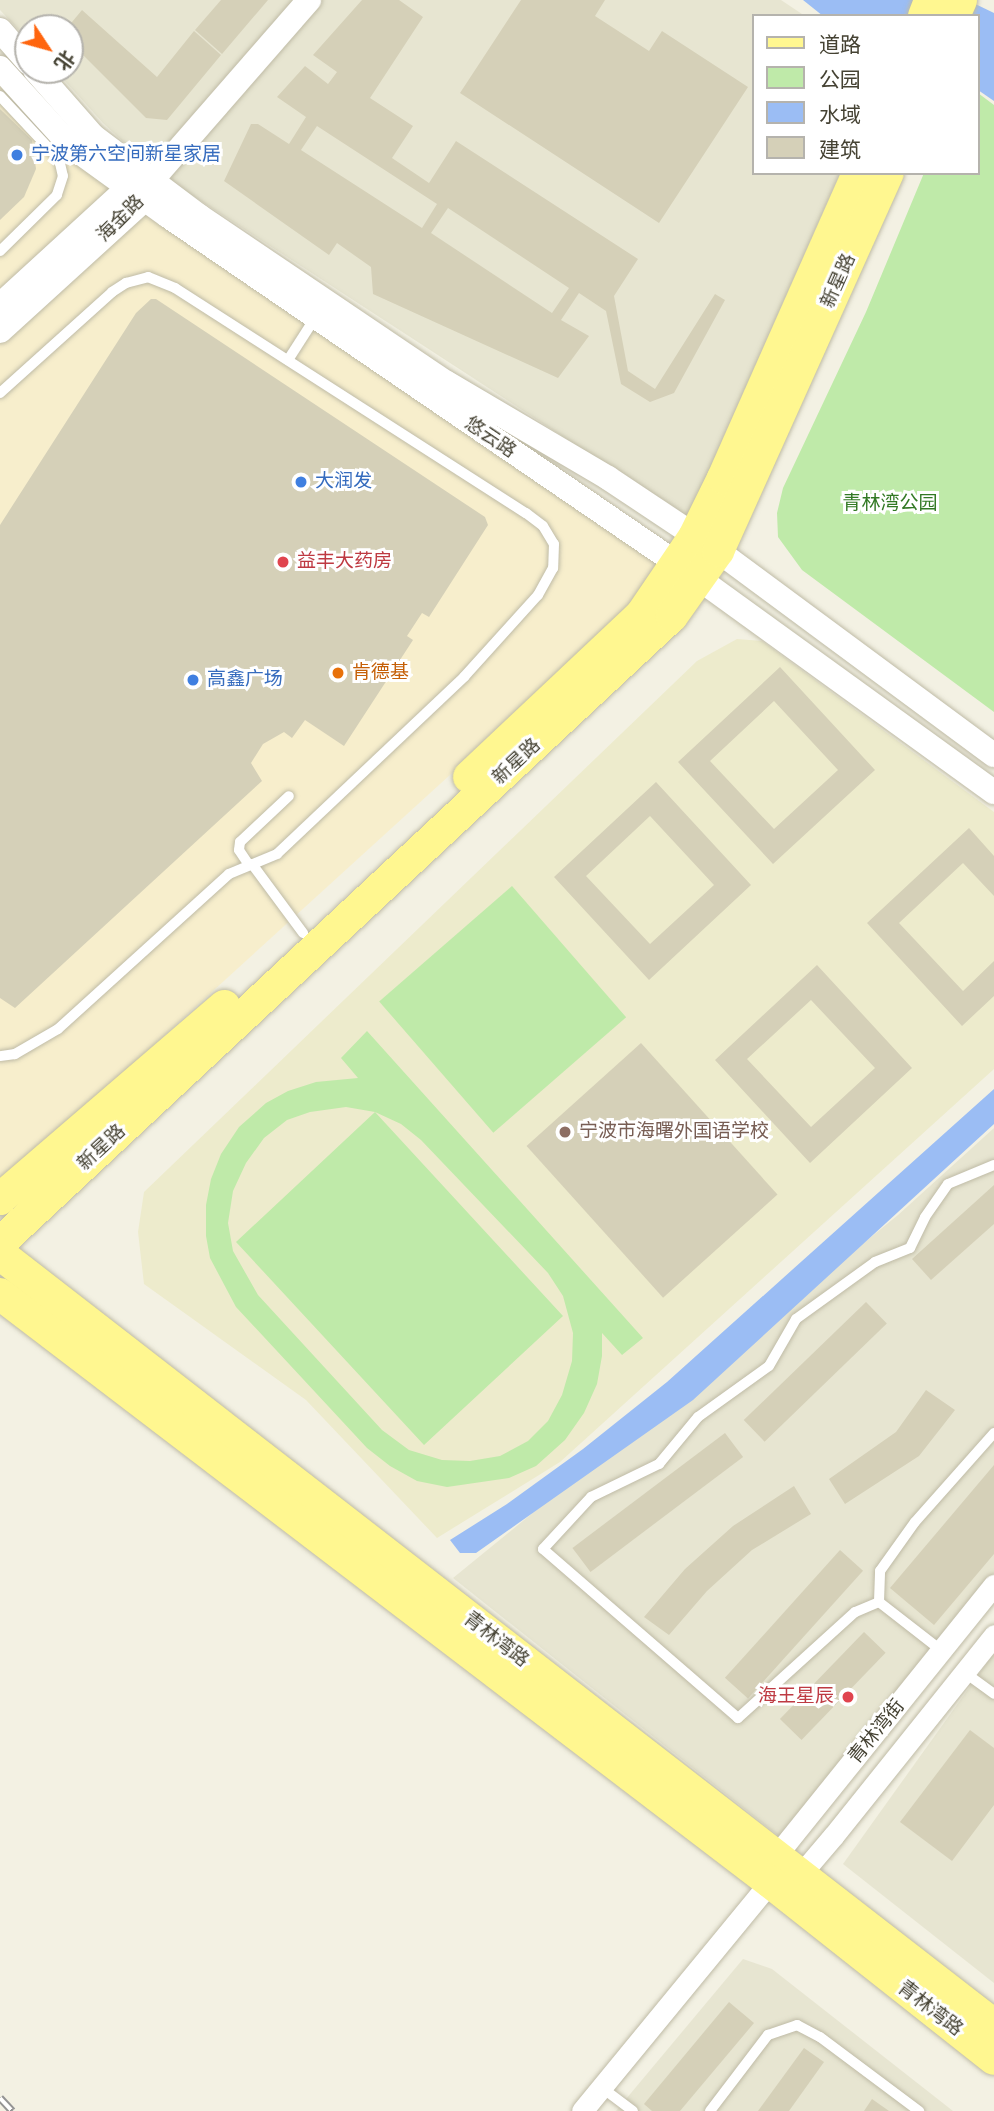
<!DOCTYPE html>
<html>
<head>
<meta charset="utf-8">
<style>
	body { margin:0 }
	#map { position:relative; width:994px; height:2111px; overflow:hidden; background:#f3f1e3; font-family:Karla,"Noto Sans SC",sans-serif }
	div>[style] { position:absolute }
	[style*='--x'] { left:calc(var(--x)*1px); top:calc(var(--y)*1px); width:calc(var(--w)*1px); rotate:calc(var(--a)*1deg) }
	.residential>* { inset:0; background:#e7e5d1 }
	.commercial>* { inset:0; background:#f7eecc }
	.education>* { inset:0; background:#edebcc }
	.green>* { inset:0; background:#bfeaa9; transform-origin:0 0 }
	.water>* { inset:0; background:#9bbdf4 }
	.building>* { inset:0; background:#d5d0b8; transform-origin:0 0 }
	.roads { filter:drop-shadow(0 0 2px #bfbba6) drop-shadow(0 0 2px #bfbba6) }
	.service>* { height:10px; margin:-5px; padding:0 5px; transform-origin:5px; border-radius:5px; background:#fff }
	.minor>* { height:21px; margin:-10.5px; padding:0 10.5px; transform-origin:10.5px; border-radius:10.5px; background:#fff }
	.tertiary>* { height:24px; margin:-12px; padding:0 12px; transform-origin:12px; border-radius:12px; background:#fff }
	.primary>* { height:32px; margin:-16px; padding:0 16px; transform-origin:16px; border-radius:16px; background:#fff790 }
	.rail>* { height:8px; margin-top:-4px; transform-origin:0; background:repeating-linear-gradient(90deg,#fff 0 16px,#949494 0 32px); box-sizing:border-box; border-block:2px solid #949494 }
	.dots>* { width:19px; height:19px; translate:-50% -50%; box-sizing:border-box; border:4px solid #fff; border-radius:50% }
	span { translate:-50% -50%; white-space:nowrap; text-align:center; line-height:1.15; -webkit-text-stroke:6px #fff; paint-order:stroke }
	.shop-label { font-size:19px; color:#366cbe }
	.left { translate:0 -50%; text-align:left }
	.street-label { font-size:19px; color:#454233 }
	.park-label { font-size:19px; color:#327924 }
	.health-label { font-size:19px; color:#be3a42 }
	.right { translate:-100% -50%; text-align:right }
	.food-label { font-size:19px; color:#c56008 }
	.education-label { font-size:19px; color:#785e54 }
	.legend { position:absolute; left:752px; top:14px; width:228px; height:161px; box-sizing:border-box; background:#fff; border:2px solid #b5b3ad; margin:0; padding:9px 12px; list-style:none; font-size:21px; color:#454233 }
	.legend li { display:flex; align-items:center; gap:14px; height:35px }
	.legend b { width:35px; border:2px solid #b5b3ad }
	.north { position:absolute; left:14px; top:14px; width:70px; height:70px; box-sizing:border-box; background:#fff; border:2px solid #b5b3ad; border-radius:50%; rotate:126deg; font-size:19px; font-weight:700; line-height:28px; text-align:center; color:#454233 }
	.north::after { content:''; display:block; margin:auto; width:24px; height:32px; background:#ff650e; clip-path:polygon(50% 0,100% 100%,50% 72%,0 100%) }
</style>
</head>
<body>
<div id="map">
	<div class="residential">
		<div style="clip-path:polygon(0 0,781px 0,805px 16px,754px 16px,754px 173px,840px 173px,688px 518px,155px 171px,103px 123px,55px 70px,70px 70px,70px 28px,28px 28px,28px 40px,0 10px)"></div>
		<div style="clip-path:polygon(994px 1128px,994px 1573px,780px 1837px,453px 1578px,898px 1215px)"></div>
		<div style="clip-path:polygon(994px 1653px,994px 1983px,843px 1864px)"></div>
		<div style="clip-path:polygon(743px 1959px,772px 1969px,953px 2111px,616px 2111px)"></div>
	</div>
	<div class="commercial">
		<div style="clip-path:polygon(0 83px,660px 563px,631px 610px,0 1185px)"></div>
	</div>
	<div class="education">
		<div style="clip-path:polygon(737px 639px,762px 641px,994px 812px,994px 1069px,560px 1462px,437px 1538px,306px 1400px,144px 1284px,138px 1232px,144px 1192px,697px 661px)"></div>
	</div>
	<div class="green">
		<div style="clip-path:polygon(978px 93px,994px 105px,994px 712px,802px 570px,778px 537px,777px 513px,783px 488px,866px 312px,924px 173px,978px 173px)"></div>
		<div style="left:512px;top:886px;width:174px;height:176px;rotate:49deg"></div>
		<div style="clip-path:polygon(evenodd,367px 1031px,643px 1338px,622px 1355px,602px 1333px,602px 1356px,597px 1384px,584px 1413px,565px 1440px,536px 1466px,509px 1478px,447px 1487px,417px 1481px,390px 1466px,367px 1448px,236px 1307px,210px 1258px,206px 1236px,206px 1205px,211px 1179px,221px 1154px,239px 1127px,266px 1103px,288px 1091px,316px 1082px,358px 1078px,341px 1058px,367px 1031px,346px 1107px,375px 1112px,236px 1242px,424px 1445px,563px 1316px,375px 1112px,401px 1124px,421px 1140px,548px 1273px,563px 1296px,573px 1333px,572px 1361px,562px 1395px,548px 1421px,528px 1441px,500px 1456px,470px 1461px,442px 1460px,409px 1450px,382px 1430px,258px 1295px,233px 1251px,228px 1223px,233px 1191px,246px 1163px,264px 1138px,287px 1120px,310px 1112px,346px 1107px)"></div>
	</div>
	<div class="water">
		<div style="clip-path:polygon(803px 0,967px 0,994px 13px,994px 101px,978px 90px,978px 16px,823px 16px)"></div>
		<div style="clip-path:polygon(994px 1089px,994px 1124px,693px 1400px,476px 1553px,460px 1553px,450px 1540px,507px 1504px,583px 1449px,667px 1382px)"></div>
	</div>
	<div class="building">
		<div style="clip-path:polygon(221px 0,268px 0,222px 54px,195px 30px)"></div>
		<div style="clip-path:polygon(evenodd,362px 0,399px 0,423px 17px,370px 98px,413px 126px,392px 158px,429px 183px,456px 141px,638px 259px,614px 296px,628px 371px,655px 389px,715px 294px,725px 300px,674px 393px,650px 402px,621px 384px,606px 311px,579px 293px,561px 320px,589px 336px,558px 378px,373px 294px,371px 267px,337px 243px,329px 255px,224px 181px,251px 124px,258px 124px,289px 144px,306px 117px,277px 97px,305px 66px,328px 84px,337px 72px,313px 55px,362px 0,317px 126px,437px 204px,422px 228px,301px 150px,317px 126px,362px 0,448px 208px,569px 288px,552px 313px,431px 233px,448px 208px)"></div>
		<div style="clip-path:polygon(521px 0,605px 0,595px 16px,649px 51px,662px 31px,748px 87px,659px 223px,460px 93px)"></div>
		<div style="clip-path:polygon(82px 10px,157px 77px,194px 31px,221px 55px,167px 120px,146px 118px,70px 42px,70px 28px,67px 28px)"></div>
		<div style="clip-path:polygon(0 109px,32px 140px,36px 169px,24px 197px,0 220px)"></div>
		<div style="clip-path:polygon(151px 299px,156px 299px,485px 517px,488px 525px,429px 617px,422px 613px,407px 636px,413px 640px,344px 746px,305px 720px,292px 738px,284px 732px,263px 744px,251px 763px,262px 781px,15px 1008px,0 998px,0 525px,136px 313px)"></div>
		<div style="clip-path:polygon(evenodd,780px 667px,875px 770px,773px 864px,678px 762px,780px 667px,774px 701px,838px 770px,774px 829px,710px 761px,774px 701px)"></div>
		<div style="clip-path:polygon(evenodd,656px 782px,751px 885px,649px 980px,554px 877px,656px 782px,650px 816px,714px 885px,650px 944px,586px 876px,650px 816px)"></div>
		<div style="clip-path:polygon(969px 828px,994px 856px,994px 896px,963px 863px,899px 923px,963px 991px,994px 961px,994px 996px,962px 1026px,867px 923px)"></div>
		<div style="clip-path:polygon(evenodd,817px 965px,912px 1068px,810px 1163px,715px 1060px,817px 965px,811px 1000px,875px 1068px,811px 1127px,747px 1059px,811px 1000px)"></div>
		<div style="left:641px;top:1043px;width:204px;height:154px;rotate:48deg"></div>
		<div style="clip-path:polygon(994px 1185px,994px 1224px,931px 1280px,912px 1259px)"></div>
		<div style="left:866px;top:1302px;width:30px;height:170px;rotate:46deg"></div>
		<div style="clip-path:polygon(926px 1390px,955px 1410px,919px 1456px,845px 1504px,829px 1479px,896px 1432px)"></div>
		<div style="left:725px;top:1433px;width:30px;height:191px;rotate:53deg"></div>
		<div style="clip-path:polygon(994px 1465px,994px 1554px,934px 1625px,890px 1588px)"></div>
		<div style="clip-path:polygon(794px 1486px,811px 1514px,752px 1550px,707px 1591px,669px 1635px,644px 1617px,685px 1569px,733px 1526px)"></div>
		<div style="left:840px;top:1550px;width:31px;height:172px;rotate:42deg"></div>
		<div style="left:864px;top:1632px;width:30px;height:121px;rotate:44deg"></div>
		<div style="clip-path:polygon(970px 1730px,994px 1748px,994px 1805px,952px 1861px,900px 1822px)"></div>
		<div style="clip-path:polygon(729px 2002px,754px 2023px,680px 2111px,652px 2111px,644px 2104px)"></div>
		<div style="clip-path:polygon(804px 2048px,824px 2062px,789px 2111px,758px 2111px)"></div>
		<div style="clip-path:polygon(872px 2099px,889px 2111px,864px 2111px)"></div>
	</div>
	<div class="roads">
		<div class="service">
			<div style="--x:0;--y:96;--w:86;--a:46.9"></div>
			<div style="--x:59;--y:159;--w:17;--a:77"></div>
			<div style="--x:63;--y:176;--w:20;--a:108"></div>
			<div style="--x:57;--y:195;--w:80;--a:135.5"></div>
			<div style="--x:288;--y:360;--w:50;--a:-57.3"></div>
			<div style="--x:0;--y:393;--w:151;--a:-42"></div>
			<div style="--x:112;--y:292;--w:17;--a:-33"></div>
			<div style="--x:126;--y:283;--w:23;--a:-15"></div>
			<div style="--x:148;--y:277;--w:29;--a:22"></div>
			<div style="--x:175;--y:288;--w:417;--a:32.7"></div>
			<div style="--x:526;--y:513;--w:21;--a:37"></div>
			<div style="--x:543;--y:526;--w:21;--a:59"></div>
			<div style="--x:554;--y:544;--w:24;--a:92"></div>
			<div style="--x:553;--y:568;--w:31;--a:119"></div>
			<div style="--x:538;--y:595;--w:110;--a:132.1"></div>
			<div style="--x:464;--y:677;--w:257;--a:136.6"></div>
			<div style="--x:277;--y:854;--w:52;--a:157.4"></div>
			<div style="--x:229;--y:874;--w:231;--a:137.8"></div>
			<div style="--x:58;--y:1029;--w:50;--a:149.8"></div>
			<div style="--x:15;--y:1054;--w:15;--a:172"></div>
			<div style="--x:252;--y:864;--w:86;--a:53.5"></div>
			<div style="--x:249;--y:865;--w:18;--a:-124"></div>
			<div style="--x:239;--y:850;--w:8;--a:-83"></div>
			<div style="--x:240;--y:842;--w:67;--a:-43.2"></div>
			<div style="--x:879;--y:1602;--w:31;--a:-88"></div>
			<div style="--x:880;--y:1571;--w:60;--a:-54.5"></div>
			<div style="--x:915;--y:1522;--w:119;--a:-48.4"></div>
			<div style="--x:942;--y:1651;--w:80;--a:-142.1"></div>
			<div style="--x:879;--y:1602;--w:26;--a:157"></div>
			<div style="--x:855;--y:1612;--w:158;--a:137.8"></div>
			<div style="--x:738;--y:1718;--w:258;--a:-139.1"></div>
			<div style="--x:543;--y:1549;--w:71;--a:-47.3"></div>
			<div style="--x:591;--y:1497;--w:76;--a:-25.9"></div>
			<div style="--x:659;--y:1464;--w:61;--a:-50.3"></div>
			<div style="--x:698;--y:1417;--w:87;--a:-35.7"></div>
			<div style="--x:769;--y:1366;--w:54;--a:-60.1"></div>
			<div style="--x:796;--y:1319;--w:97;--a:-35.8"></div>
			<div style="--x:875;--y:1262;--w:38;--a:-22"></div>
			<div style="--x:910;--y:1248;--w:34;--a:-64"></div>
			<div style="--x:925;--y:1217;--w:40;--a:-55.1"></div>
			<div style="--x:948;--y:1184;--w:50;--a:-22.4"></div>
			<div style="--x:964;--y:1672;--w:37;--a:36"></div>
			<div style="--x:601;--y:2087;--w:40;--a:37"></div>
			<div style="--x:710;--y:2111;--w:96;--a:-52.7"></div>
			<div style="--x:768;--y:2035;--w:31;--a:-19"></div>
			<div style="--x:797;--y:2025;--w:26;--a:28"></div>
			<div style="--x:820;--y:2037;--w:124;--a:36.8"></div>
		</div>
		<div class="minor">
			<div style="--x:789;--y:1878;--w:11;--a:-15"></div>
			<div style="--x:800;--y:1875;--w:52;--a:-49.6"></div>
			<div style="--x:834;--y:1835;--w:256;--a:-51.3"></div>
			<div style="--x:582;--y:2111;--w:296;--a:-50.6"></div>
			<div style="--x:770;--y:1882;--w:25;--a:-79"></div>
			<div style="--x:775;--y:1857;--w:349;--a:-51.2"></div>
		</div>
		<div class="tertiary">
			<div style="--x:0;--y:30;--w:43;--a:48.8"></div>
			<div style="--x:0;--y:68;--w:105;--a:47.7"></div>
			<div style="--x:71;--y:146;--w:120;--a:35.8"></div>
			<div style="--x:168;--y:216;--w:642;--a:34.33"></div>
			<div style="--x:698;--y:578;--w:365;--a:35.9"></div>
			<div style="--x:35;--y:70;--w:88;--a:48.7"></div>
			<div style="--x:93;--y:136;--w:133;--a:37"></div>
			<div style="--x:199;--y:216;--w:299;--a:34"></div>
			<div style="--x:447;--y:383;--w:187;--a:30.5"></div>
			<div style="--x:608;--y:478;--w:132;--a:33.6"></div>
			<div style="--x:718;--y:551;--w:343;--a:36.5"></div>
			<div style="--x:0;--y:305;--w:175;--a:-42.5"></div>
			<div style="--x:129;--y:187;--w:16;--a:-18"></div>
			<div style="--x:0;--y:331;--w:196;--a:-42.3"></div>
			<div style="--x:145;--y:199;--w:20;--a:-70"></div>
			<div style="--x:152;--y:180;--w:239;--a:-48.9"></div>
		</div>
		<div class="primary">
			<div style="--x:924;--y:16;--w:17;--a:-69"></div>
			<div style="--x:954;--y:16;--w:17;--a:-66"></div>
			<div style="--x:469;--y:777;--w:236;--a:-43.3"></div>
			<div style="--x:641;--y:615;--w:94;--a:-55.8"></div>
			<div style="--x:694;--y:537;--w:66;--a:-63.8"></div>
			<div style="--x:723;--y:478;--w:334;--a:-66.1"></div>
			<div style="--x:0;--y:1199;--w:296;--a:-40.7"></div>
			<div style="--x:0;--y:1243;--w:919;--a:-43.02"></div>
			<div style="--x:672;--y:616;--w:80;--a:-54.7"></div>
			<div style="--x:718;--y:551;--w:414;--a:-65.8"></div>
			<div style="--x:0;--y:1254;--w:1258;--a:37.8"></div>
			<div style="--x:0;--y:1294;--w:969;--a:37.37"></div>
			<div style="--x:770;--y:1882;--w:285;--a:38.3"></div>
		</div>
	</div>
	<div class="rail">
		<div style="--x:0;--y:2098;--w:18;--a:47"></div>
	</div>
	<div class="dots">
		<div style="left:17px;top:155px;background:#3f7fe0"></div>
		<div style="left:301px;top:482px;background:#3f7fe0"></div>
		<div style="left:283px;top:562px;background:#e0444e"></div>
		<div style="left:338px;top:673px;background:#e8710a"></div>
		<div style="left:193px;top:680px;background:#3f7fe0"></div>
		<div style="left:565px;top:1132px;background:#8d6e63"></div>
		<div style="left:848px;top:1697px;background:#e0444e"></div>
	</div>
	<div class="shop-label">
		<span class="left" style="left:31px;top:155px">宁波第六空间新星家居</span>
		<span class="left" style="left:315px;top:482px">大润发</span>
		<span class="left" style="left:207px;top:680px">高鑫广场</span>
	</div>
	<div class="street-label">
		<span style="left:121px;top:219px;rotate:-45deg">海金路</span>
		<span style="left:839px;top:281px;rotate:-66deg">新星路</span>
		<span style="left:490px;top:438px;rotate:34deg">悠云路</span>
		<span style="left:517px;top:762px;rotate:-43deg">新星路</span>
		<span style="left:102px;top:1148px;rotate:-43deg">新星路</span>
		<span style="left:496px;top:1640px;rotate:38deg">青林湾路</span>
		<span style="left:877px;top:1732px;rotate:-51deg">青林湾街</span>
		<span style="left:930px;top:2009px;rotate:38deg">青林湾路</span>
	</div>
	<div class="park-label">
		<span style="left:890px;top:504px">青林湾公园</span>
	</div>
	<div class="health-label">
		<span class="left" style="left:297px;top:562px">益丰大药房</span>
		<span class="right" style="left:834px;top:1697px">海王星辰</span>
	</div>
	<div class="food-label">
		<span class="left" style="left:352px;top:673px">肯德基</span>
	</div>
	<div class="education-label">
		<span class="left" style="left:579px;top:1132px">宁波市海曙外国语学校</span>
	</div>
	<ul class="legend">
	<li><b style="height:9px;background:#fff790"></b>道路</li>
	<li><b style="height:19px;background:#bfeaa9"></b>公园</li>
	<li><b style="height:19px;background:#9bbdf4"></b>水域</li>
	<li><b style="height:19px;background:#d5d0b8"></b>建筑</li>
	</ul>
	<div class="north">北</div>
</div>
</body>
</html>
